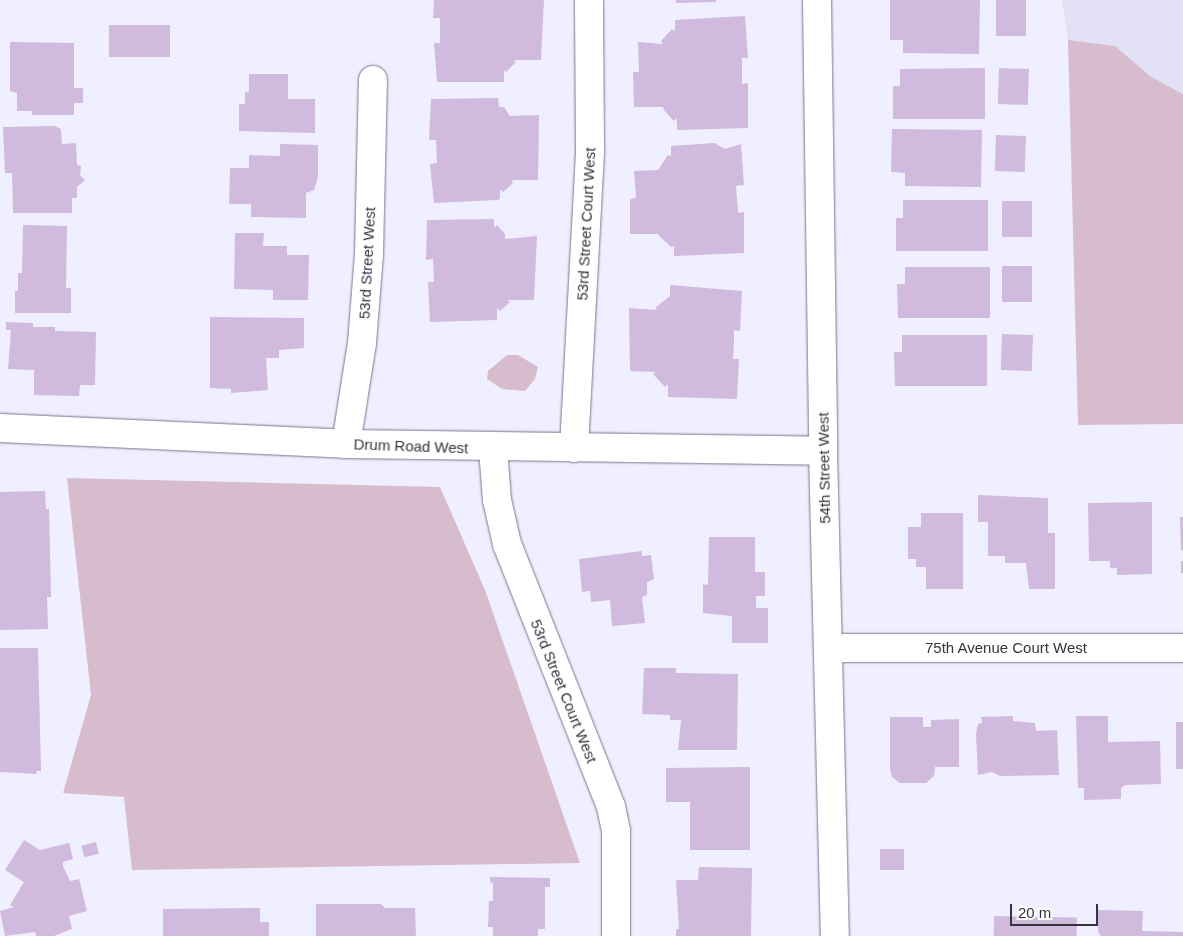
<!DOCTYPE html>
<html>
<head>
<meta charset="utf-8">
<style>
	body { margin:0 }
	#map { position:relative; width:1183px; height:936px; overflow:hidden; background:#f0efff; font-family:Arial,sans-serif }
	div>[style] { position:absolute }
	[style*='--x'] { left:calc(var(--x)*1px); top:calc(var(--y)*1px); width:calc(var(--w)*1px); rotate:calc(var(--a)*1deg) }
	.built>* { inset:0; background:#e3e1f6 }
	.green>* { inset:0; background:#d7bcce }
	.building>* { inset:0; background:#d0badd; transform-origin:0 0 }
	.roads { filter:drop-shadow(0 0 1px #78768e) drop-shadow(0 0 1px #78768e) }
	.minor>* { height:28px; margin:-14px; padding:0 14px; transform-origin:14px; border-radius:14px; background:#fff }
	span { translate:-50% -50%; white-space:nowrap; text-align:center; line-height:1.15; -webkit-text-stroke:4px #fefefe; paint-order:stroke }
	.street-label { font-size:15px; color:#35343e }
	.scale { position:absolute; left:1010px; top:904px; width:88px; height:22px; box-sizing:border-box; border:2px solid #35343e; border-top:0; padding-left:6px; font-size:15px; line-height:18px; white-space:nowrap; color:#35343e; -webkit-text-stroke:4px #fefefe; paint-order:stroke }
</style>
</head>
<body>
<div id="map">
	<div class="built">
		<div style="clip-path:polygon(1062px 0,1183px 0,1183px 94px,1150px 76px,1115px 46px,1068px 40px)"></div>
	</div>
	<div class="green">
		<div style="clip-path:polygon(1068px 40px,1115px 46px,1150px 76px,1183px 94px,1183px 424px,1078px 425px)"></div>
		<div style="clip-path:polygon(507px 355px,518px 355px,538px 367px,535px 379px,525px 391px,502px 389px,487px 379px,488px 371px)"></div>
		<div style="clip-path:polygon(67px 478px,440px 487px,485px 590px,580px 863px,132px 870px,124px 797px,63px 793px,91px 695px)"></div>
	</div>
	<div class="building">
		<div style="clip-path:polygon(434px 0,544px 0,541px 60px,514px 60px,516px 62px,506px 72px,504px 70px,504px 82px,437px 82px,434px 43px,440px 43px,440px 18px,433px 18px)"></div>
		<div style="clip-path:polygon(676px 0,716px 0,716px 2px,676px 3px)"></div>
		<div style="clip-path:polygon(890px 0,980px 0,979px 54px,903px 53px,903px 40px,890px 40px)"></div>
		<div style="left:996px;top:0;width:30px;height:36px"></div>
		<div style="clip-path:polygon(745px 16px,748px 58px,742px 58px,742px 84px,748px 83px,748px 128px,677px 130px,677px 118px,674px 121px,663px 109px,664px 107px,634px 107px,633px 72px,639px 72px,638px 42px,663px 44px,661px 41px,672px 29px,675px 31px,675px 20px)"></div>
		<div style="left:109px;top:25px;width:61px;height:32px"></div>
		<div style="clip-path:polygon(10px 42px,74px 43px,74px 88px,83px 88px,83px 103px,74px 103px,74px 115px,32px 115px,32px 111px,17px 111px,17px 93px,10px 91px)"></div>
		<div style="clip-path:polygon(985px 68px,985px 119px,893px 119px,893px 86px,900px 86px,900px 69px)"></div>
		<div style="left:999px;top:68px;width:30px;height:36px;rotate:2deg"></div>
		<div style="clip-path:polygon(249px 74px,288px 74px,288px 99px,315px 99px,315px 133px,239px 131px,239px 104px,245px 104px,245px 92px,249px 92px)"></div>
		<div style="clip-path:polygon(498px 98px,499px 107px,504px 107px,510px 116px,539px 115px,538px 180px,511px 180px,513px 183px,503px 192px,500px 189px,500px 199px,497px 200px,434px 203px,430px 164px,437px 163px,436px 140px,429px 140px,431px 99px)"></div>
		<div style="clip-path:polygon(54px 126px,61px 129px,62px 144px,76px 143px,77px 165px,81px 166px,80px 175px,85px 180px,77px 187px,77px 198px,72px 198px,72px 213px,13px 213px,12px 173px,5px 173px,3px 127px)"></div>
		<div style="clip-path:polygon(892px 129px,982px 130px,981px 187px,905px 186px,905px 173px,891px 172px)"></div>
		<div style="left:996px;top:135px;width:30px;height:36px;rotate:2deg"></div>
		<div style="clip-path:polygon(715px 143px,725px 149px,741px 144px,744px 185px,736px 186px,738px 213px,744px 212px,744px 253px,674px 256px,674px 246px,671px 247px,658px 235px,660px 234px,630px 234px,630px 199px,636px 198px,634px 171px,658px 170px,668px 155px,671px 156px,671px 146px)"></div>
		<div style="clip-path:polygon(280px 144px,318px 145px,318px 177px,314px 190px,306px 193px,306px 218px,251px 217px,251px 204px,229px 204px,230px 168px,249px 168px,249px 155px,280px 156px)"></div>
		<div style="clip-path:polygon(903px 200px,988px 200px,988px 251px,896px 251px,896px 218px,903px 218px)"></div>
		<div style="left:1002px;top:201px;width:30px;height:36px"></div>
		<div style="clip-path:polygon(494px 219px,494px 228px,497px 225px,505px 234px,505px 239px,537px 236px,534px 300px,507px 300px,510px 302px,500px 311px,497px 308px,497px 320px,430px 322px,428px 282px,434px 282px,433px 259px,426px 260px,427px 220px)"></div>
		<div style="clip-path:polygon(23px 225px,67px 226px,66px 288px,71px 288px,71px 313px,15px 313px,15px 291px,18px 291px,18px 273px,22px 273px)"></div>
		<div style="clip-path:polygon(235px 233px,264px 233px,263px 246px,287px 246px,287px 255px,309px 255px,308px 300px,273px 300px,273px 290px,234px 289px)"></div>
		<div style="left:1002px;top:266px;width:30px;height:36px"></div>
		<div style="clip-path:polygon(905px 267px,990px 267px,990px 318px,898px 318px,897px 284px,905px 284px)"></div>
		<div style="clip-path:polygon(670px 285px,742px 291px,740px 331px,734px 330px,734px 342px,733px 359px,739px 359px,737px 399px,668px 397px,668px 384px,665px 387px,653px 374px,656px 372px,630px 371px,629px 308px,658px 310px,655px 308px,670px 296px)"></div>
		<div style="clip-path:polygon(210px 317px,304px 318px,304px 348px,279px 350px,279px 358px,266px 358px,268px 390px,231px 393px,231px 389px,210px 388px)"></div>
		<div style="clip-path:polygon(6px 322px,33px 323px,33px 327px,55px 327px,55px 331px,96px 332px,95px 385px,80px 385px,79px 396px,34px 395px,34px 370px,8px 369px,11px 330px,6px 330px)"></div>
		<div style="left:1002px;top:334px;width:31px;height:36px;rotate:2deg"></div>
		<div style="clip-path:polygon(902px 335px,987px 335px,987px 386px,895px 386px,894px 352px,902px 352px)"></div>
		<div style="clip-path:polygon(45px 491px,46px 509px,49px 509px,51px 597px,47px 597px,48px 629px,0 630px,0 492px)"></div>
		<div style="clip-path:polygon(978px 495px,1048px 498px,1048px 533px,1055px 533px,1055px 589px,1029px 589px,1026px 563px,1005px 563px,1005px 556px,988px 556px,988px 522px,978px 522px)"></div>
		<div style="clip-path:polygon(1152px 502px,1152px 574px,1117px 575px,1117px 568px,1110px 568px,1110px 561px,1089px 561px,1088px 503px)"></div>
		<div style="clip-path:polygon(921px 513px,963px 513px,963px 589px,926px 589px,926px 567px,916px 567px,916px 559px,908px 559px,908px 527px,921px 527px)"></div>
		<div style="clip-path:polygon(1180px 517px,1183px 517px,1183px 550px,1181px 550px)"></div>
		<div style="clip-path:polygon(709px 537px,755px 537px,755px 572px,765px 572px,765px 596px,756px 596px,756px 608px,768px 608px,768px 643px,732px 643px,732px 616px,703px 613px,703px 584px,708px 585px)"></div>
		<div style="clip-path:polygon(642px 551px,642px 556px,651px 555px,654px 579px,647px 582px,647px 595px,642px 597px,645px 623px,612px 626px,610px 600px,591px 602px,590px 591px,582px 592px,579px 559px)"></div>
		<div style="left:1181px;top:561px;width:2px;height:12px"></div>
		<div style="clip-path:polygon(0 648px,38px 648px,41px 771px,36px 771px,37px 774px,0 772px)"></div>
		<div style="clip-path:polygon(644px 668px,676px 668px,676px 673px,738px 674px,737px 750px,678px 750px,681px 720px,670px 720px,670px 715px,642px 714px)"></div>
		<div style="clip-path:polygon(1013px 716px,1013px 721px,1035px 723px,1036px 731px,1057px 730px,1059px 775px,1000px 776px,992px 772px,978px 775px,976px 733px,978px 724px,982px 723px,981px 717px)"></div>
		<div style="clip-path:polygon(1076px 716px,1108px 716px,1108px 742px,1160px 741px,1161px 784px,1125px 785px,1121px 788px,1121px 799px,1084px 800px,1084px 788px,1078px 788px)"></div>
		<div style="clip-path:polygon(890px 717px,923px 717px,923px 727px,931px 727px,931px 720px,959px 719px,959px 767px,935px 767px,934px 776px,926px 783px,900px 783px,892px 777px,890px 769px)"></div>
		<div style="left:1176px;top:722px;width:7px;height:47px"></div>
		<div style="clip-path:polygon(750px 767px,750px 850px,690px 850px,690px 802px,666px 802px,666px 768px)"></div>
		<div style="clip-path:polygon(24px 840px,40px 850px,69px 843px,73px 859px,63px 862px,63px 866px,70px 881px,79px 879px,87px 911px,69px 916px,72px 929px,54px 936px,36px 936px,35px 932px,5px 936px,0 911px,14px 907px,10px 905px,24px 882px,5px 870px)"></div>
		<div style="left:96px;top:842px;width:12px;height:15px;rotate:76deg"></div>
		<div style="left:880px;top:849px;width:24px;height:21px"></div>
		<div style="clip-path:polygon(699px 867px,752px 868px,751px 936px,676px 936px,676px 929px,679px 929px,676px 880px,698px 880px)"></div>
		<div style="clip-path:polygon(490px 877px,550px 878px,550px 887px,545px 887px,545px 929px,538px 929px,538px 936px,493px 936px,493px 927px,488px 927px,489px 901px,493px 901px,493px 883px,490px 882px)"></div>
		<div style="clip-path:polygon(316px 904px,381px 904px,385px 908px,415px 908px,416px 936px,316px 936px)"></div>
		<div style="clip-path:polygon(260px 908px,260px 922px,269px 922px,269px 936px,163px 936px,163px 909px)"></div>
		<div style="clip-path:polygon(1098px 910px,1143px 911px,1142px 931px,1183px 932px,1183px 936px,1101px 936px,1098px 932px)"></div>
		<div style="left:994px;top:916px;width:83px;height:20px;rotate:1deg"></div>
	</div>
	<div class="roads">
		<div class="minor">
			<div style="--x:817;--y:0;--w:451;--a:89.2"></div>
			<div style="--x:823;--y:451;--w:485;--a:88.6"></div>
			<div style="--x:0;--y:428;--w:346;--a:2.6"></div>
			<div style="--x:346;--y:444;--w:477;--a:0.8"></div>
			<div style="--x:346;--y:444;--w:102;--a:-81"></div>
			<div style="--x:362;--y:343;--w:89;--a:-85.5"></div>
			<div style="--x:369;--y:254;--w:174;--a:-88.7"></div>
			<div style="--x:493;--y:448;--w:52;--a:85.6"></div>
			<div style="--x:497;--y:500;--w:45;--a:77.2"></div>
			<div style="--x:507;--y:544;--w:283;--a:68.4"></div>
			<div style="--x:611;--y:807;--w:25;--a:78"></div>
			<div style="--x:616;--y:831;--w:105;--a:90"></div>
			<div style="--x:574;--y:448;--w:299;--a:-86.9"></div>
			<div style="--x:590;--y:149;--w:149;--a:-90.4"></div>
			<div style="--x:829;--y:648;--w:354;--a:0"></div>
		</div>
	</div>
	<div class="street-label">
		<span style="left:586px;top:224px;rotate:-87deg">53rd Street Court West</span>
		<span style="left:367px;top:263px;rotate:-87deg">53rd Street West</span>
		<span style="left:411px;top:446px;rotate:2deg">Drum Road West</span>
		<span style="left:824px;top:468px;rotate:-91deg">54th Street West</span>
		<span style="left:1006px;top:648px">75th Avenue Court West</span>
		<span style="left:564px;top:691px;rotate:68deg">53rd Street Court West</span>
	</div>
	<div class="scale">20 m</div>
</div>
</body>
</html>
